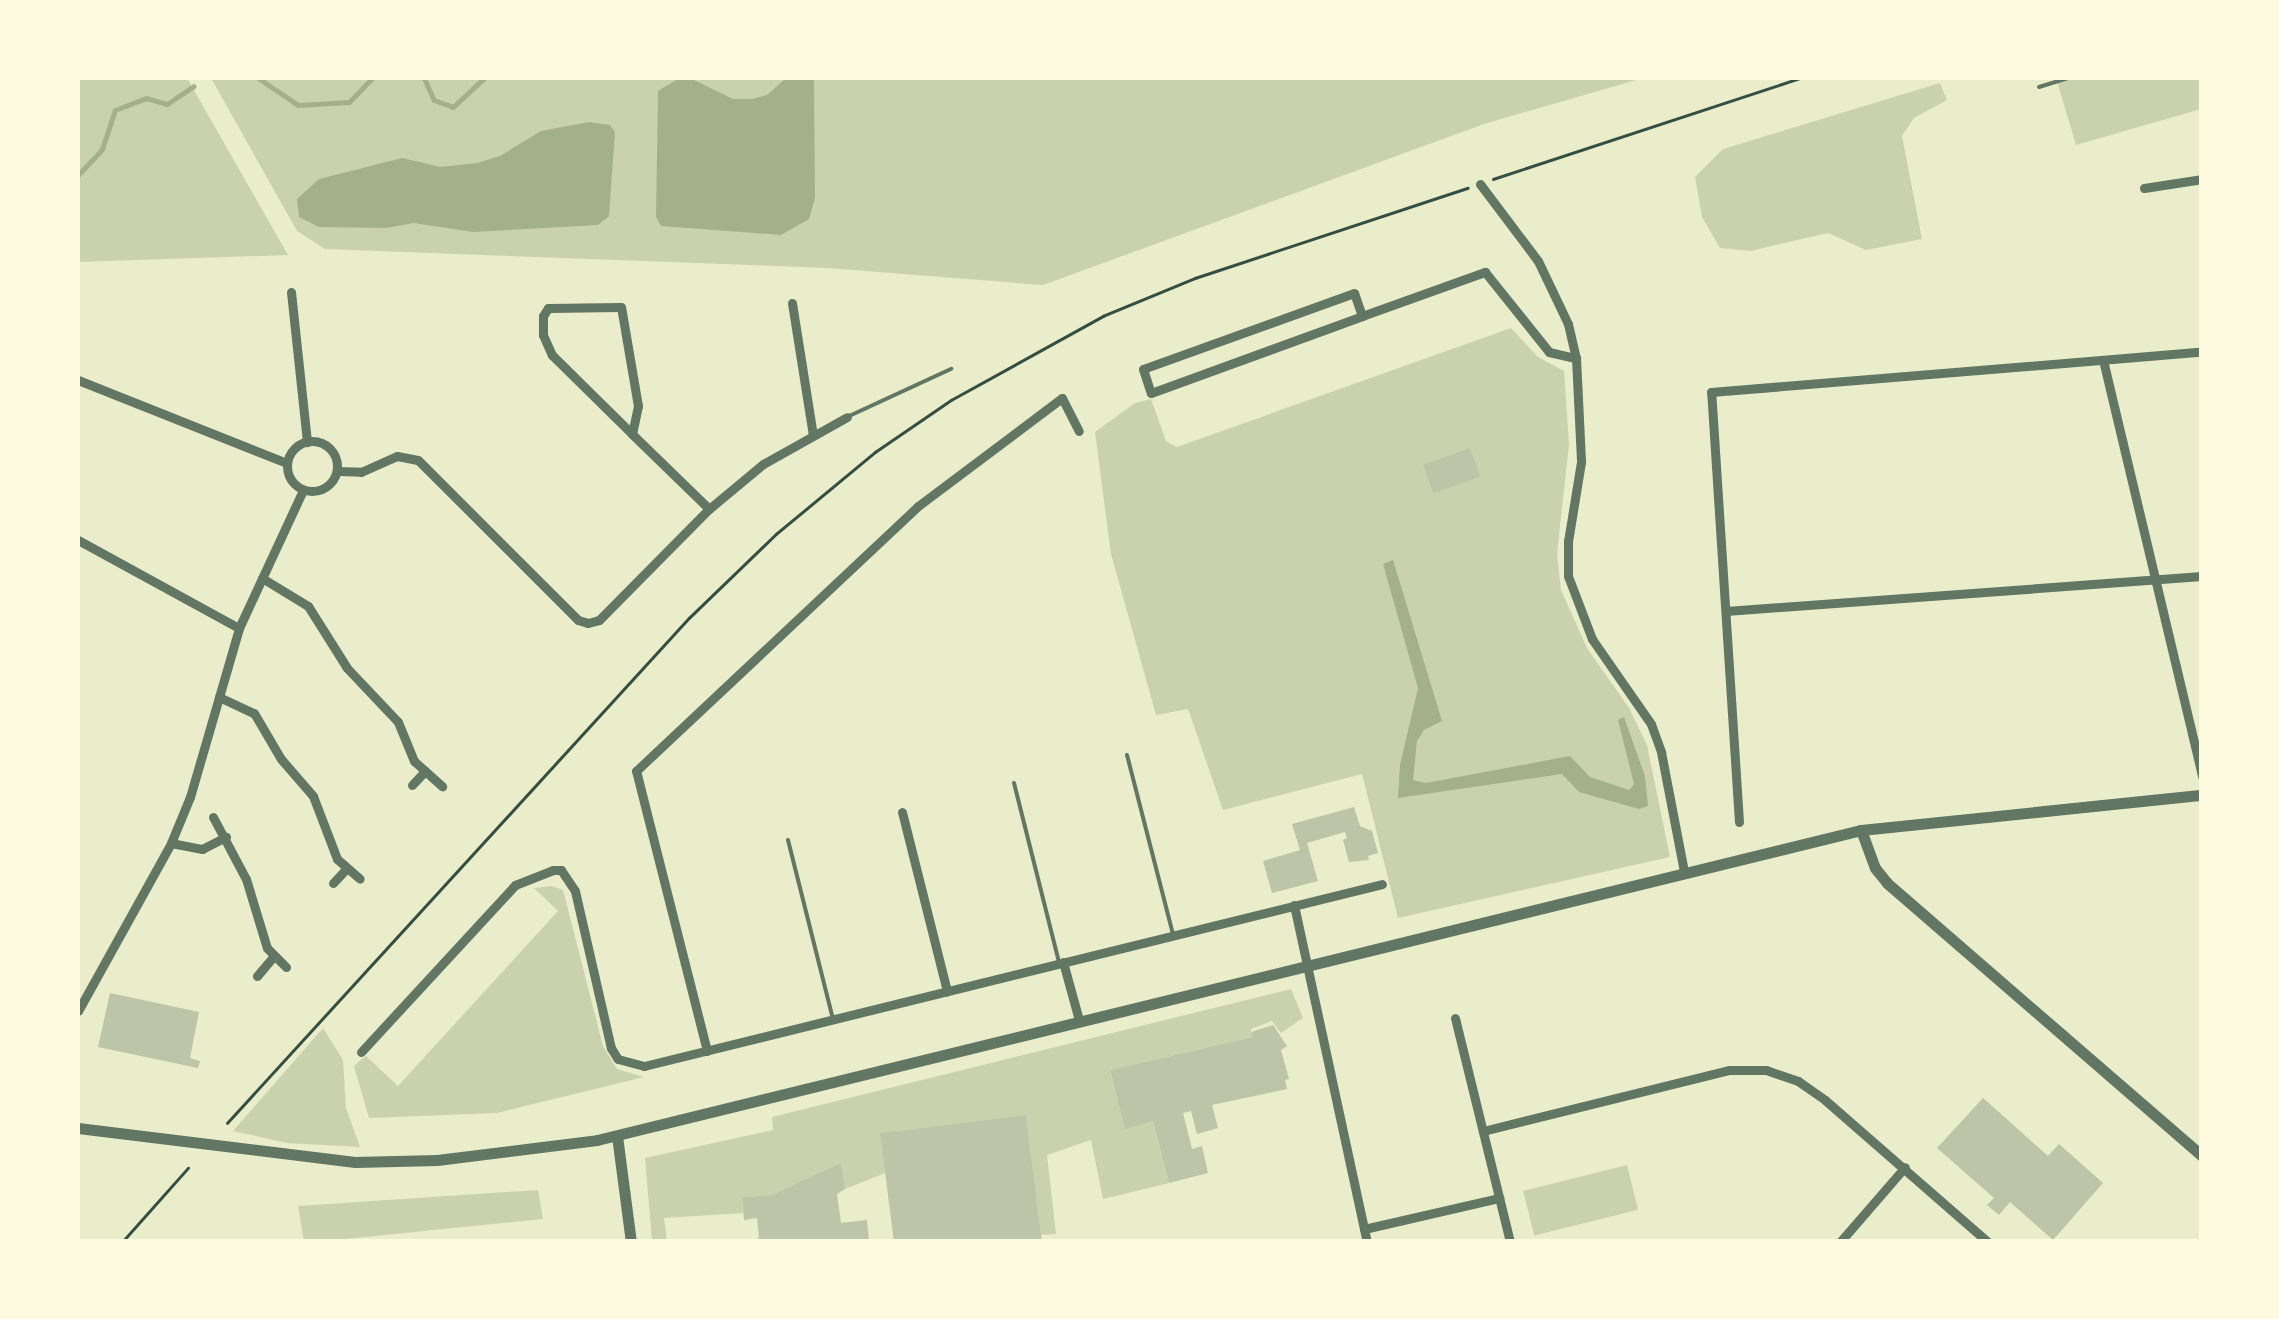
<!DOCTYPE html>
<html>
<head>
<meta charset="utf-8">
<style>
	body { margin:0 }
	#map { position:relative; width:2279px; height:1319px; overflow:hidden; background:#e9edc9; font-family:Bitter,serif }
	div>[style] { position:absolute }
	[style*='--x'] { left:calc(var(--x)*1px); top:calc(var(--y)*1px); width:calc(var(--w)*1px); rotate:calc(var(--a)*1deg) }
	.green>* { inset:0; background:#cad2ad; transform-origin:0 0 }
	.water>* { inset:0; background:#a3b18a }
	.stream>* { height:5px; margin:-2.5px; padding:0 2.5px; transform-origin:2.5px; border-radius:2.5px; background:#a3b18a }
	.building>* { inset:0; background:#bcc5a7; transform-origin:0 0 }
	.path>* { height:2.5px; margin:-1.25px; padding:0 1.25px; transform-origin:1.25px; border-radius:1.25px; background:#344e41 }
	.service>* { height:4px; margin:-2px; padding:0 2px; transform-origin:2px; border-radius:2px; background:#617663 }
	.minor>* { height:9px; margin:-4.5px; padding:0 4.5px; transform-origin:4.5px; border-radius:4.5px; background:#617663 }
	.minor>.ring { margin:-4.5px; padding:0; box-sizing:content-box; background:none; border:9px solid #617663; border-radius:50% }
	.tertiary>* { height:11px; margin:-5.5px; padding:0 5.5px; transform-origin:5.5px; border-radius:5.5px; background:#617663 }
	span { translate:-50% -50%; white-space:nowrap; text-align:center; line-height:1.15; -webkit-text-stroke:9px #fefae0; paint-order:stroke }
	.frame { position:absolute; inset:0; border:80px solid #fefae0; pointer-events:none }
</style>
</head>
<body>
<div id="map">
	<div class="green">
		<div style="clip-path:polygon(78px 78px,187px 78px,288px 255px,78px 262px)"></div>
		<div style="clip-path:polygon(211px 78px,1643px 78px,1484px 124px,1043px 285px,827px 268px,325px 249px,297px 231px)"></div>
		<div style="clip-path:polygon(2056px 78px,2201px 78px,2201px 109px,2076px 145px)"></div>
		<div style="clip-path:polygon(1940px 83px,1947px 100px,1914px 118px,1902px 136px,1922px 239px,1866px 250px,1828px 233px,1750px 251px,1720px 248px,1702px 217px,1695px 177px,1723px 149px)"></div>
		<div style="clip-path:polygon(1511px 328px,1538px 357px,1564px 371px,1569px 444px,1557px 554px,1561px 590px,1587px 648px,1629px 708px,1647px 745px,1670px 857px,1398px 918px,1362px 774px,1223px 810px,1188px 709px,1156px 715px,1111px 554px,1095px 432px,1135px 403px,1151px 399px,1166px 441px,1177px 447px)"></div>
		<div style="clip-path:polygon(552px 886px,563px 890px,603px 1046px,617px 1069px,644px 1077px,497px 1113px,369px 1118px,354px 1066px,366px 1056px,398px 1086px,558px 911px,534px 888px)"></div>
		<div style="clip-path:polygon(1291px 989px,1303px 1018px,1281px 1033px,1272px 1021px,1251px 1029px,1252px 1037px,1110px 1070px,1125px 1128px,1153px 1121px,1169px 1183px,1103px 1199px,1091px 1140px,1047px 1155px,1056px 1234px,1041px 1235px,1026px 1115px,881px 1133px,885px 1173px,845px 1189px,841px 1164px,772px 1195px,742px 1197px,743px 1213px,664px 1218px,667px 1241px,652px 1241px,645px 1158px,773px 1130px,772px 1117px)"></div>
		<div style="clip-path:polygon(323px 1028px,343px 1060px,346px 1108px,360px 1147px,287px 1143px,233px 1131px)"></div>
		<div style="left:1627px;top:1165px;width:46px;height:107px;rotate:76deg"></div>
		<div style="clip-path:polygon(538px 1190px,543px 1219px,326px 1241px,304px 1241px,298px 1206px)"></div>
	</div>
	<div class="water">
		<div style="clip-path:polygon(786px 78px,814px 78px,815px 198px,809px 219px,781px 235px,661px 226px,656px 217px,658px 91px,676px 80px,692px 79px,733px 99px,752px 99px,767px 95px)"></div>
		<div style="clip-path:polygon(589px 122px,610px 125px,615px 132px,609px 216px,598px 225px,473px 232px,414px 223px,386px 228px,319px 227px,299px 217px,297px 199px,319px 179px,402px 158px,441px 167px,477px 163px,500px 156px,541px 131px)"></div>
		<div style="clip-path:polygon(1393px 560px,1442px 721px,1424px 730px,1417px 741px,1413px 780px,1426px 783px,1570px 756px,1590px 777px,1629px 790px,1634px 784px,1618px 720px,1624px 717px,1645px 776px,1648px 806px,1639px 809px,1579px 792px,1562px 774px,1398px 798px,1400px 765px,1418px 688px,1383px 564px)"></div>
	</div>
	<div class="stream">
		<div style="--x:258;--y:78;--w:48;--a:34"></div>
		<div style="--x:298;--y:105;--w:51;--a:-3.4"></div>
		<div style="--x:349;--y:102;--w:33;--a:-46"></div>
		<div style="--x:424;--y:78;--w:24;--a:66"></div>
		<div style="--x:434;--y:100;--w:20;--a:20"></div>
		<div style="--x:453;--y:107;--w:42;--a:-43.1"></div>
		<div style="--x:78;--y:175;--w:35;--a:-47"></div>
		<div style="--x:102;--y:149;--w:41;--a:-71.6"></div>
		<div style="--x:115;--y:110;--w:33;--a:-21"></div>
		<div style="--x:146;--y:98;--w:22;--a:16"></div>
		<div style="--x:167;--y:104;--w:32;--a:-34"></div>
	</div>
	<div class="building">
		<div style="left:1470px;top:448px;width:30px;height:50px;rotate:70deg"></div>
		<div style="clip-path:polygon(1354px 807px,1360px 826px,1372px 831px,1378px 853px,1368px 856px,1369px 860px,1349px 862px,1343px 840px,1347px 838px,1345px 832px,1307px 843px,1318px 881px,1272px 893px,1263px 861px,1300px 850px,1292px 824px)"></div>
		<div style="clip-path:polygon(110px 993px,199px 1012px,190px 1058px,200px 1061px,198px 1068px,98px 1047px)"></div>
		<div style="clip-path:polygon(1273px 1025px,1287px 1046px,1281px 1050px,1289px 1079px,1285px 1080px,1287px 1089px,1212px 1105px,1218px 1128px,1197px 1134px,1191px 1111px,1183px 1113px,1192px 1149px,1202px 1146px,1208px 1173px,1169px 1183px,1153px 1121px,1125px 1129px,1110px 1070px,1252px 1037px,1251px 1032px)"></div>
		<div style="clip-path:polygon(1983px 1098px,2048px 1156px,2059px 1144px,2103px 1183px,2053px 1240px,2010px 1202px,1999px 1215px,1987px 1205px,1994px 1198px,1937px 1148px)"></div>
		<div style="clip-path:polygon(1026px 1115px,1042px 1242px,894px 1242px,880px 1133px)"></div>
		<div style="clip-path:polygon(841px 1163px,845px 1189px,837px 1194px,841px 1223px,867px 1220px,869px 1242px,747px 1242px,759px 1238px,757px 1218px,744px 1220px,742px 1197px,772px 1195px)"></div>
	</div>
	<div class="path">
		<div style="--x:1493;--y:179;--w:323;--a:-18.2"></div>
		<div style="--x:227;--y:1123;--w:684;--a:-47.55"></div>
		<div style="--x:689;--y:618;--w:121;--a:-44"></div>
		<div style="--x:776;--y:534;--w:129;--a:-39.6"></div>
		<div style="--x:875;--y:452;--w:92;--a:-34.4"></div>
		<div style="--x:951;--y:400;--w:174;--a:-28.9"></div>
		<div style="--x:1103;--y:316;--w:100;--a:-22.4"></div>
		<div style="--x:1195;--y:278;--w:287;--a:-18.3"></div>
		<div style="--x:122;--y:1242;--w:99;--a:-48.3"></div>
	</div>
	<div class="service">
		<div style="--x:2039;--y:87;--w:31;--a:-17"></div>
		<div style="--x:847;--y:417;--w:115;--a:-24.8"></div>
		<div style="--x:1127;--y:755;--w:185;--a:75.6"></div>
		<div style="--x:1014;--y:783;--w:185;--a:75.9"></div>
		<div style="--x:788;--y:840;--w:185;--a:75.9"></div>
	</div>
	<div class="minor">
		<div style="--x:1480;--y:184;--w:96;--a:53"></div>
		<div style="--x:1538;--y:261;--w:70;--a:64.5"></div>
		<div style="--x:1568;--y:324;--w:35;--a:77"></div>
		<div style="--x:1576;--y:358;--w:104;--a:87.2"></div>
		<div style="--x:1581;--y:462;--w:80;--a:99.3"></div>
		<div style="--x:1568;--y:541;--w:35;--a:90"></div>
		<div style="--x:1568;--y:576;--w:67;--a:69.1"></div>
		<div style="--x:1592;--y:639;--w:103;--a:55.2"></div>
		<div style="--x:1651;--y:724;--w:30;--a:70"></div>
		<div style="--x:1661;--y:752;--w:121;--a:79.1"></div>
		<div style="--x:2144;--y:188;--w:59;--a:-8.8"></div>
		<div style="--x:291;--y:292;--w:151;--a:83.9"></div>
		<div style="--x:792;--y:303;--w:134;--a:81"></div>
		<div style="--x:1362;--y:316;--w:24;--a:-109"></div>
		<div style="--x:1354;--y:293;--w:224;--a:160.2"></div>
		<div style="--x:1143;--y:369;--w:25;--a:72"></div>
		<div style="--x:1151;--y:393;--w:225;--a:-20"></div>
		<div style="--x:1362;--y:316;--w:131;--a:-19.7"></div>
		<div style="--x:1485;--y:272;--w:102;--a:51.3"></div>
		<div style="--x:1549;--y:352;--w:28;--a:13"></div>
		<div style="--x:2103;--y:360;--w:428;--a:76.6"></div>
		<div style="--x:78;--y:380;--w:225;--a:21.7"></div>
		<div style="--x:632;--y:434;--w:29;--a:-78"></div>
		<div style="--x:638;--y:406;--w:100;--a:-99.7"></div>
		<div style="--x:621;--y:307;--w:73;--a:179.2"></div>
		<div style="--x:548;--y:308;--w:9;--a:122"></div>
		<div style="--x:543;--y:316;--w:19;--a:90"></div>
		<div style="--x:543;--y:335;--w:22;--a:66"></div>
		<div style="--x:552;--y:355;--w:112;--a:44.6"></div>
		<div style="--x:632;--y:434;--w:107;--a:44.2"></div>
		<div class="ring" style="left:287px;top:441px;width:41px;height:41px"></div>
		<div style="--x:337;--y:471;--w:24;--a:2"></div>
		<div style="--x:361;--y:472;--w:39;--a:-24"></div>
		<div style="--x:397;--y:456;--w:21;--a:11"></div>
		<div style="--x:418;--y:460;--w:226;--a:45"></div>
		<div style="--x:578;--y:620;--w:10;--a:17"></div>
		<div style="--x:588;--y:623;--w:11;--a:-15"></div>
		<div style="--x:599;--y:620;--w:156;--a:-45.3"></div>
		<div style="--x:709;--y:509;--w:70;--a:-39.8"></div>
		<div style="--x:763;--y:464;--w:96;--a:-29.2"></div>
		<div style="--x:78;--y:540;--w:183;--a:28.7"></div>
		<div style="--x:262;--y:578;--w:54;--a:31.3"></div>
		<div style="--x:308;--y:606;--w:73;--a:57.8"></div>
		<div style="--x:347;--y:668;--w:74;--a:46.6"></div>
		<div style="--x:398;--y:722;--w:42;--a:67.7"></div>
		<div style="--x:414;--y:761;--w:38;--a:42"></div>
		<div style="--x:1726;--y:611;--w:477;--a:-4.2"></div>
		<div style="--x:219;--y:697;--w:38;--a:25"></div>
		<div style="--x:254;--y:713;--w:53;--a:59.6"></div>
		<div style="--x:281;--y:759;--w:49;--a:49.1"></div>
		<div style="--x:313;--y:796;--w:67;--a:69.1"></div>
		<div style="--x:337;--y:859;--w:30;--a:41"></div>
		<div style="--x:412;--y:785;--w:19;--a:-47"></div>
		<div style="--x:902;--y:812;--w:185;--a:75.9"></div>
		<div style="--x:213;--y:817;--w:70;--a:62"></div>
		<div style="--x:246;--y:879;--w:72;--a:73.1"></div>
		<div style="--x:267;--y:948;--w:27;--a:45"></div>
		<div style="--x:1739;--y:822;--w:431;--a:-93.7"></div>
		<div style="--x:1711;--y:392;--w:493;--a:-4.7"></div>
		<div style="--x:171;--y:843;--w:32;--a:11"></div>
		<div style="--x:202;--y:849;--w:27;--a:-27"></div>
		<div style="--x:333;--y:883;--w:19;--a:-47"></div>
		<div style="--x:1294;--y:905;--w:345;--a:77.8"></div>
		<div style="--x:1063;--y:962;--w:60;--a:74.6"></div>
		<div style="--x:257;--y:976;--w:26;--a:-50"></div>
		<div style="--x:78;--y:1011;--w:192;--a:-61"></div>
		<div style="--x:171;--y:843;--w:50;--a:-67.6"></div>
		<div style="--x:190;--y:797;--w:176;--a:-73.8"></div>
		<div style="--x:239;--y:628;--w:152;--a:-65.1"></div>
		<div style="--x:1455;--y:1018;--w:231;--a:76.2"></div>
		<div style="--x:707;--y:1051;--w:289;--a:-104.2"></div>
		<div style="--x:636;--y:771;--w:387;--a:-43.2"></div>
		<div style="--x:918;--y:506;--w:180;--a:-36.9"></div>
		<div style="--x:1062;--y:398;--w:37;--a:63"></div>
		<div style="--x:361;--y:1052;--w:227;--a:-47.3"></div>
		<div style="--x:515;--y:885;--w:41;--a:-21.5"></div>
		<div style="--x:553;--y:870;--w:8;--a:0"></div>
		<div style="--x:561;--y:870;--w:25;--a:56"></div>
		<div style="--x:575;--y:891;--w:161;--a:77.1"></div>
		<div style="--x:611;--y:1048;--w:13;--a:58"></div>
		<div style="--x:618;--y:1059;--w:27;--a:15"></div>
		<div style="--x:644;--y:1066;--w:760;--a:-13.85"></div>
		<div style="--x:1483;--y:1131;--w:254;--a:-13.9"></div>
		<div style="--x:1730;--y:1070;--w:36;--a:0"></div>
		<div style="--x:1766;--y:1070;--w:34;--a:19"></div>
		<div style="--x:1798;--y:1081;--w:33;--a:35"></div>
		<div style="--x:1825;--y:1100;--w:216;--a:41.1"></div>
		<div style="--x:1364;--y:1229;--w:139;--a:-12.9"></div>
		<div style="--x:1840;--y:1242;--w:99;--a:-49.1"></div>
	</div>
	<div class="tertiary">
		<div style="--x:1861;--y:830;--w:40;--a:69.8"></div>
		<div style="--x:1875;--y:868;--w:19;--a:51"></div>
		<div style="--x:1887;--y:883;--w:417;--a:40.9"></div>
		<div style="--x:78;--y:1128;--w:279;--a:7"></div>
		<div style="--x:355;--y:1162;--w:82;--a:-1.4"></div>
		<div style="--x:437;--y:1160;--w:161;--a:-7.1"></div>
		<div style="--x:597;--y:1140;--w:1301;--a:-13.78"></div>
		<div style="--x:1861;--y:830;--w:343;--a:-5.9"></div>
		<div style="--x:617;--y:1136;--w:107;--a:82.5"></div>
	</div>
	<div class="frame"></div>
</div>
</body>
</html>
